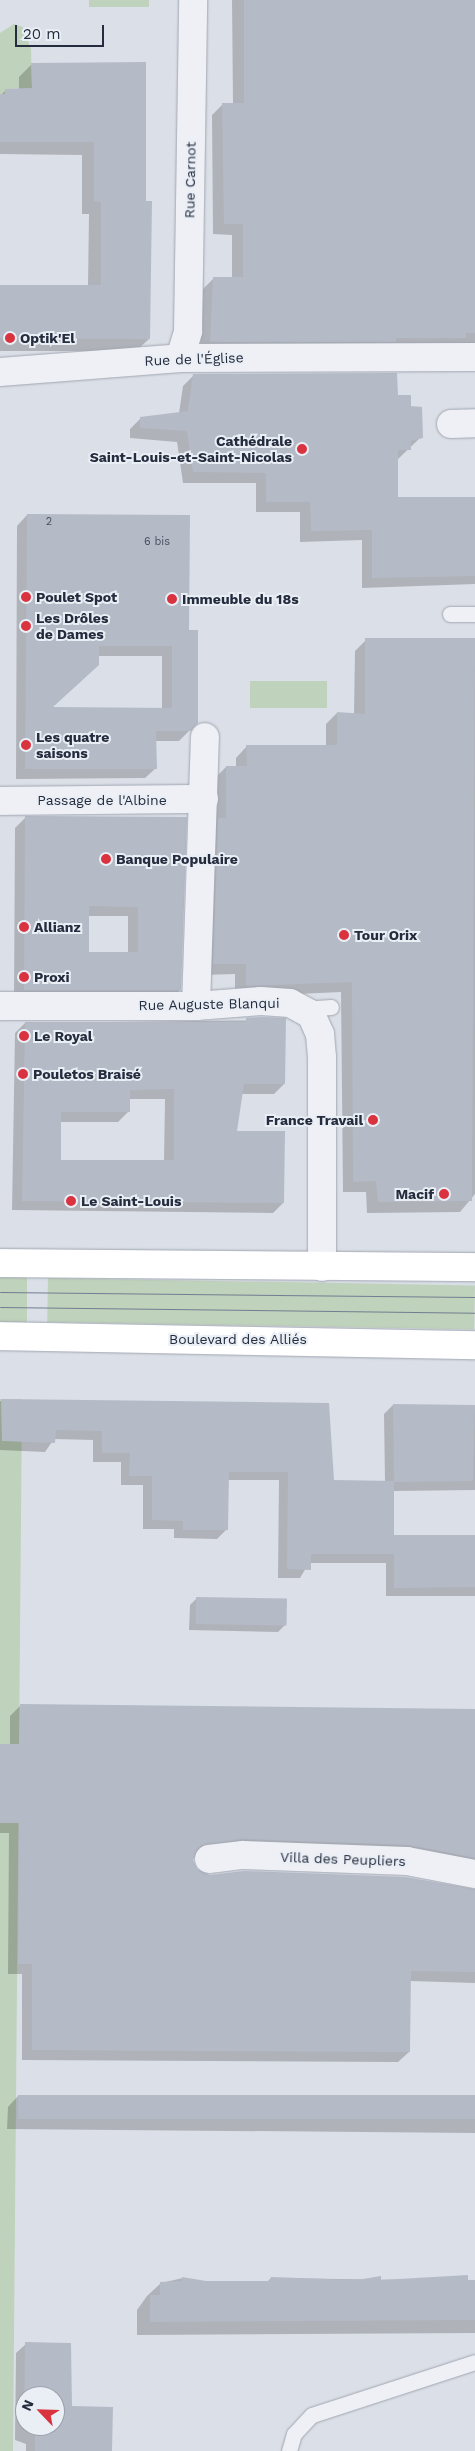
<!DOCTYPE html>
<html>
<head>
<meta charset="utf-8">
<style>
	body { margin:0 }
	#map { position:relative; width:475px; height:2451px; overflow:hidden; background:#dbdfe7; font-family:"Work Sans",sans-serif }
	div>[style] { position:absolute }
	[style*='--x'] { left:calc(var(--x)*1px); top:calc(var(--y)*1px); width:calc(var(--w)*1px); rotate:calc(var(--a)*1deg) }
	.green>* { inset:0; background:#bfd2bb; transform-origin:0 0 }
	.shadow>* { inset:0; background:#0003 }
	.building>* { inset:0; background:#b5bac7; transform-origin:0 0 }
	.roads { filter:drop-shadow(0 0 1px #a0a6b1) drop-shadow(0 0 1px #a0a6b1) }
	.lane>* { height:15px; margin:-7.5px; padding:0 7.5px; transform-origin:7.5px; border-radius:7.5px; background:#eef0f5 }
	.street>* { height:28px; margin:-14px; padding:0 14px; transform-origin:14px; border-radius:14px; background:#eef0f5 }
	.primary>* { height:28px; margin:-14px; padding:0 14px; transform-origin:14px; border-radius:14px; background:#fff }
	.tram>* { height:1px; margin:-0.5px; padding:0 0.5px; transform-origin:0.5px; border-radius:0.5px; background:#737d92 }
	.dots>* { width:14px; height:14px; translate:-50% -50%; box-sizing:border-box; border:2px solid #eaeef5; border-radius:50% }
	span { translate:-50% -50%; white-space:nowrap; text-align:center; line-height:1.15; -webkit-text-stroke:4px #eaeef5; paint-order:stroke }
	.number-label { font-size:11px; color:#485060 }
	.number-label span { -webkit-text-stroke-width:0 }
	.street-label { font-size:14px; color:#242c3e }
	.poi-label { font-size:14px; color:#242c3e; font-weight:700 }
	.left { translate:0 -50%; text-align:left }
	.right { translate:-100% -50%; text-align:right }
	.north { position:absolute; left:15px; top:2386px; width:50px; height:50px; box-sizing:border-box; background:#eaeef5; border:1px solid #9ba0ac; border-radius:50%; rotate:294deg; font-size:14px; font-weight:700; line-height:20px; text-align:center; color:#242c3e }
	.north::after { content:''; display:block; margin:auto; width:18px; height:22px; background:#d93340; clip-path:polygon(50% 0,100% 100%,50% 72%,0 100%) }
	.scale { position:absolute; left:15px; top:25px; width:89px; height:22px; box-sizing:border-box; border:2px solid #242c3e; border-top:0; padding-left:6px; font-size:15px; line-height:18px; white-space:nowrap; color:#242c3e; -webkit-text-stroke:4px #eaeef5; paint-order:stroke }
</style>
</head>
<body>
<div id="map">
	<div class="green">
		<div style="left:89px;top:0;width:60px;height:7px"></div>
		<div style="clip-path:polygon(14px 24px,23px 27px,31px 49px,32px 88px,6px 89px,5px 94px,0 94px,0 33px)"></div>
		<div style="left:250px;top:681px;width:77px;height:27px"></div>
		<div style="left:0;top:1277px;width:27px;height:45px"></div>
		<div style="left:48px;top:1278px;width:427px;height:44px;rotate:1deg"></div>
		<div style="clip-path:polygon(0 1399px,22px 1399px,13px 2451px,0 2451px)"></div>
	</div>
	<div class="shadow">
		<div style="clip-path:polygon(232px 0,475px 0,475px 344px,200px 353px,203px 289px,214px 278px,232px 278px,232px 235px,213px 234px,212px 115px,223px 104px,233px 104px)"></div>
		<div style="clip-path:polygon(32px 64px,144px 202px,149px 339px,136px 351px,0 351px,0 287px,88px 286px,89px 214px,82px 214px,82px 155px,0 154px,0 96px,6px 90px,19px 90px,19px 77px)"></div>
		<div style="clip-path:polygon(194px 375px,396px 396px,409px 407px,421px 437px,396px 461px,397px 498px,475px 499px,475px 584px,362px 588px,362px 540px,300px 542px,300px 512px,256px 512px,256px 483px,183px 483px,177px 442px,130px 438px,130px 429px,141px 418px,179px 413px,183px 386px)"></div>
		<div style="clip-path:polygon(evenodd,27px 515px,188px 631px,190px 730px,179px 741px,155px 741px,156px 768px,145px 778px,16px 779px,17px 526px,27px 515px,98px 656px,162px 656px,162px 710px,51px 708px,98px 656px)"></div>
		<div style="clip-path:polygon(475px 639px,475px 1194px,460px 1212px,367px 1213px,366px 1192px,343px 1192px,341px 992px,235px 997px,235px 974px,202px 975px,215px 778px,226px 767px,236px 767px,236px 758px,247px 746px,326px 746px,326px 724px,337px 713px,354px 714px,355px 651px,366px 640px)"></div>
		<div style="clip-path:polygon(evenodd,25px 818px,185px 819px,180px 990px,169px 1000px,14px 1000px,15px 828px,25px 818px,87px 916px,128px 916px,128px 953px,88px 954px,87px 916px)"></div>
		<div style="clip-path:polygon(evenodd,285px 1020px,284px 1084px,274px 1094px,241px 1094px,235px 1132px,283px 1203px,273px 1213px,12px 1210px,15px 1033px,25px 1023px,285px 1020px,128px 1099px,165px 1099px,164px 1162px,60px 1161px,60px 1122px,118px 1122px,128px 1112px,128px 1099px)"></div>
		<div style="clip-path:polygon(0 1401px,332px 1482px,385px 1482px,384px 1414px,393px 1405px,475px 1406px,475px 1490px,392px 1491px,393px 1538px,475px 1536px,475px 1596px,386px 1596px,386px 1563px,309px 1563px,300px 1578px,278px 1578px,279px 1480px,227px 1480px,227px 1529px,217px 1539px,174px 1538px,174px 1529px,143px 1529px,143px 1485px,121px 1485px,121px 1462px,93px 1462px,93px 1440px,54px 1439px,45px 1452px,0 1450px)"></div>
		<div style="clip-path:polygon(197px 1598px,285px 1625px,278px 1632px,189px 1630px,190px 1605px)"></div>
		<div style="clip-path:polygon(20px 1706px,475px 1710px,475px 1875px,230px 1849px,194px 1855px,192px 1860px,196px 1870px,210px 1876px,475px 1890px,475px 1983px,410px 1981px,409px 2052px,398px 2062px,22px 2060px,22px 1974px,8px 1974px,9px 1833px,0 1833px,0 1745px,10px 1745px,10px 1716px)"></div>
		<div style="clip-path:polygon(18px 2096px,475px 2099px,475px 2143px,475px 2133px,7px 2129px,8px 2107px)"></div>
		<div style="clip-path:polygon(183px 2278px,206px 2283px,267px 2282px,271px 2278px,475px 2281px,475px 2333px,137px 2335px,137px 2310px,147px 2296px,161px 2283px)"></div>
		<div style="clip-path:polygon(evenodd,26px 2344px,71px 2407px,111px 2451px,26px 2451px,26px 2444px,15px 2440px,16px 2353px,26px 2344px,25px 2396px,55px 2396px,55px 2426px,25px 2426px,25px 2396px)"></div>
	</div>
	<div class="building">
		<div style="clip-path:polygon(244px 0,475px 0,475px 333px,466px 333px,466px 338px,396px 338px,396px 342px,210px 342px,213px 277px,243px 277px,243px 224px,224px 224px,222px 103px,244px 103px)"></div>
		<div style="clip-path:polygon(146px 62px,146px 201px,152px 201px,150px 339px,0 338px,0 285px,101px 285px,101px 202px,94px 201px,94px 142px,0 142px,0 94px,5px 94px,5px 89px,32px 88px,31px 63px)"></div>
		<div style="clip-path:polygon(397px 373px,398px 395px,411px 395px,411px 406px,422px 407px,423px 438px,411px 441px,411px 450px,398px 450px,398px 497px,475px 497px,475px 576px,372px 578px,372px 530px,311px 531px,310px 502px,266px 502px,266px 473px,193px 472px,187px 431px,140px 428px,140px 417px,188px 411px,193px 374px)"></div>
		<div style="clip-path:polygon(evenodd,27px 514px,190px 515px,189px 630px,198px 630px,198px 723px,191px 731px,156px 731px,157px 769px,25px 769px,27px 514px,99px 646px,172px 646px,172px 708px,53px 707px,99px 665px,99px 646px)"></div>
		<div style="clip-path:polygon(365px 638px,475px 638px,472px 1201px,378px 1202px,376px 1181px,353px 1182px,352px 982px,246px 986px,246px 964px,213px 964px,218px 818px,226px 818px,226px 766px,247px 766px,246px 745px,337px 745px,337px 712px,365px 714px)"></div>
		<div style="clip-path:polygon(evenodd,25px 816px,187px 817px,181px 990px,24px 990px,25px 816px,89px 906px,138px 907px,138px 952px,89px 952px,89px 906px)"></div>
		<div style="clip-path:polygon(evenodd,261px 1017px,286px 1018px,285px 1084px,244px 1084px,237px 1131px,285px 1131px,284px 1203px,22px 1201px,25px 1022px,246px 1022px,246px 1018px,261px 1017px,174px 1089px,174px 1160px,61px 1160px,61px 1112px,130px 1112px,130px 1090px,174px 1089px)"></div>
		<div style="clip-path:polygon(1px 1399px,329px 1403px,334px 1480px,394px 1481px,393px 1404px,475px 1405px,473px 1481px,394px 1482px,394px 1543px,394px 1535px,475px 1535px,475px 1587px,394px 1588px,394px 1554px,311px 1554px,311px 1570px,287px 1569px,288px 1472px,229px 1472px,228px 1530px,183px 1530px,183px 1521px,152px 1520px,152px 1476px,129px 1476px,130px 1453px,102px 1453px,102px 1431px,56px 1430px,55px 1443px,2px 1441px)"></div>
		<div style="left:196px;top:1597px;width:91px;height:27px;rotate:1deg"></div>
		<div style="clip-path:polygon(20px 1704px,475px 1709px,475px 1858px,408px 1845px,243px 1839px,200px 1846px,193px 1860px,197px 1869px,210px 1875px,244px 1871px,405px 1877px,475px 1889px,475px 1972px,411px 1971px,410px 2052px,32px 2050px,32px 1964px,18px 1964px,19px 1823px,0 1823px,0 1744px,19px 1744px)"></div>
		<div style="left:18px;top:2095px;width:457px;height:24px"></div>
		<div style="clip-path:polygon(468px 2275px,468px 2280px,475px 2280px,475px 2320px,150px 2322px,150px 2295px,160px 2295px,160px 2282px,182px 2281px,182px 2277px,206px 2281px,270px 2281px,271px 2277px,357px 2280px,381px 2276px,381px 2280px)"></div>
		<div style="clip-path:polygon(evenodd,25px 2342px,71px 2343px,72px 2406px,113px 2407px,112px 2451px,35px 2451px,35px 2435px,24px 2431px,25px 2342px,25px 2396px,55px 2396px,55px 2426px,25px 2426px,25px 2396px)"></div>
	</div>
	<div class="roads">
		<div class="lane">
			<div style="--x:450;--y:614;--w:25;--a:0"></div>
			<div style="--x:303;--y:1009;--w:28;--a:-4"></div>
			<div style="--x:289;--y:2451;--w:18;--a:-74"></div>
			<div style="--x:294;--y:2434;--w:26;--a:-47"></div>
			<div style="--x:312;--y:2415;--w:171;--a:-18"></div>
		</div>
		<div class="street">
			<div style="--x:180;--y:358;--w:28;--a:-73"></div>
			<div style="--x:188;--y:331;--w:331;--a:-89.1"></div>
			<div style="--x:0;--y:372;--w:181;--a:-4.4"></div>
			<div style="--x:180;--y:358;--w:295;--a:-0.2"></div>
			<div style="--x:451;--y:424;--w:24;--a:-2"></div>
			<div style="--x:0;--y:801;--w:204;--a:-0.6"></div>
			<div style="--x:0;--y:1006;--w:196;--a:0"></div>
			<div style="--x:196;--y:1006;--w:65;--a:-4.4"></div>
			<div style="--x:261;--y:1001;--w:29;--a:4"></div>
			<div style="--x:290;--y:1003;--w:24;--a:28"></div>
			<div style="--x:311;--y:1014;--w:22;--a:66"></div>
			<div style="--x:320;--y:1034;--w:24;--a:85"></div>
			<div style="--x:322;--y:1058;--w:209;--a:90"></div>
			<div style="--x:196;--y:1006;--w:269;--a:-88.1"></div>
			<div style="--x:209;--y:1859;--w:34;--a:-7"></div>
			<div style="--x:243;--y:1855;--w:164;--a:2.1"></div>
			<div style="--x:407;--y:1861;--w:69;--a:10.8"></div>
		</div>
		<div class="primary">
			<div style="--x:0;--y:1263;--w:475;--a:0.5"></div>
			<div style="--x:0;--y:1336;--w:475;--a:1.1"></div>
		</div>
	</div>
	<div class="tram">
		<div style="--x:0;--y:1292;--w:475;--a:0.6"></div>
		<div style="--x:0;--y:1307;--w:475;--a:0.7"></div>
	</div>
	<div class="dots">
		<div style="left:10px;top:338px;background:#d93340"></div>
		<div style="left:302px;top:449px;background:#d93340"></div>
		<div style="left:26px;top:597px;background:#d93340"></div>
		<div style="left:172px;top:599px;background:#d93340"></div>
		<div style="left:26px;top:626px;background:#d93340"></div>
		<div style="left:26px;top:745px;background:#d93340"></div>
		<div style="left:106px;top:859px;background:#d93340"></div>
		<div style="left:24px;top:927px;background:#d93340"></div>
		<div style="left:344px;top:935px;background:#d93340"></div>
		<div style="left:24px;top:977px;background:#d93340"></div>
		<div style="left:24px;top:1036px;background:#d93340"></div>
		<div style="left:23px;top:1074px;background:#d93340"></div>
		<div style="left:373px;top:1120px;background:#d93340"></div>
		<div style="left:444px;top:1194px;background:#d93340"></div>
		<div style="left:71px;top:1201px;background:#d93340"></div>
	</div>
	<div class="number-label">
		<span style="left:49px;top:522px">2</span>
		<span style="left:157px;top:542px">6 bis</span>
	</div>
	<div class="street-label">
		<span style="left:190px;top:180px;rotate:-89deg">Rue Carnot</span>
		<span style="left:194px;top:359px;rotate:-2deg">Rue de l'Église</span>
		<span style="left:102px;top:800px">Passage de l'Albine</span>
		<span style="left:209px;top:1004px;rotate:-1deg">Rue Auguste Blanqui</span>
		<span style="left:238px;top:1339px">Boulevard des Alliés</span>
		<span style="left:343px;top:1859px;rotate:2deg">Villa des Peupliers</span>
	</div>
	<div class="poi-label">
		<span class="left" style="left:20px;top:338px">Optik'El</span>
		<span class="right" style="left:292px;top:449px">Cathédrale<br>Saint-Louis-et-Saint-Nicolas</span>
		<span class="left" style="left:36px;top:597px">Poulet Spot</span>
		<span class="left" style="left:182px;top:599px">Immeuble du 18s</span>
		<span class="left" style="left:36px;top:626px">Les Drôles<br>de Dames</span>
		<span class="left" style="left:36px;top:745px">Les quatre<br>saisons</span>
		<span class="left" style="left:116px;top:859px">Banque Populaire</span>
		<span class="left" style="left:34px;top:927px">Allianz</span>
		<span class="left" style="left:354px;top:935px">Tour Orix</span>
		<span class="left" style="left:34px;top:977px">Proxi</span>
		<span class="left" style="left:34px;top:1036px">Le Royal</span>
		<span class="left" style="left:33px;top:1074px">Pouletos Braisé</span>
		<span class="right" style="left:363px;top:1120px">France Travail</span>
		<span class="right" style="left:434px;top:1194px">Macif</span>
		<span class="left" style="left:81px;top:1201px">Le Saint-Louis</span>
	</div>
	<div class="north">N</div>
	<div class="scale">20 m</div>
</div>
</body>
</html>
